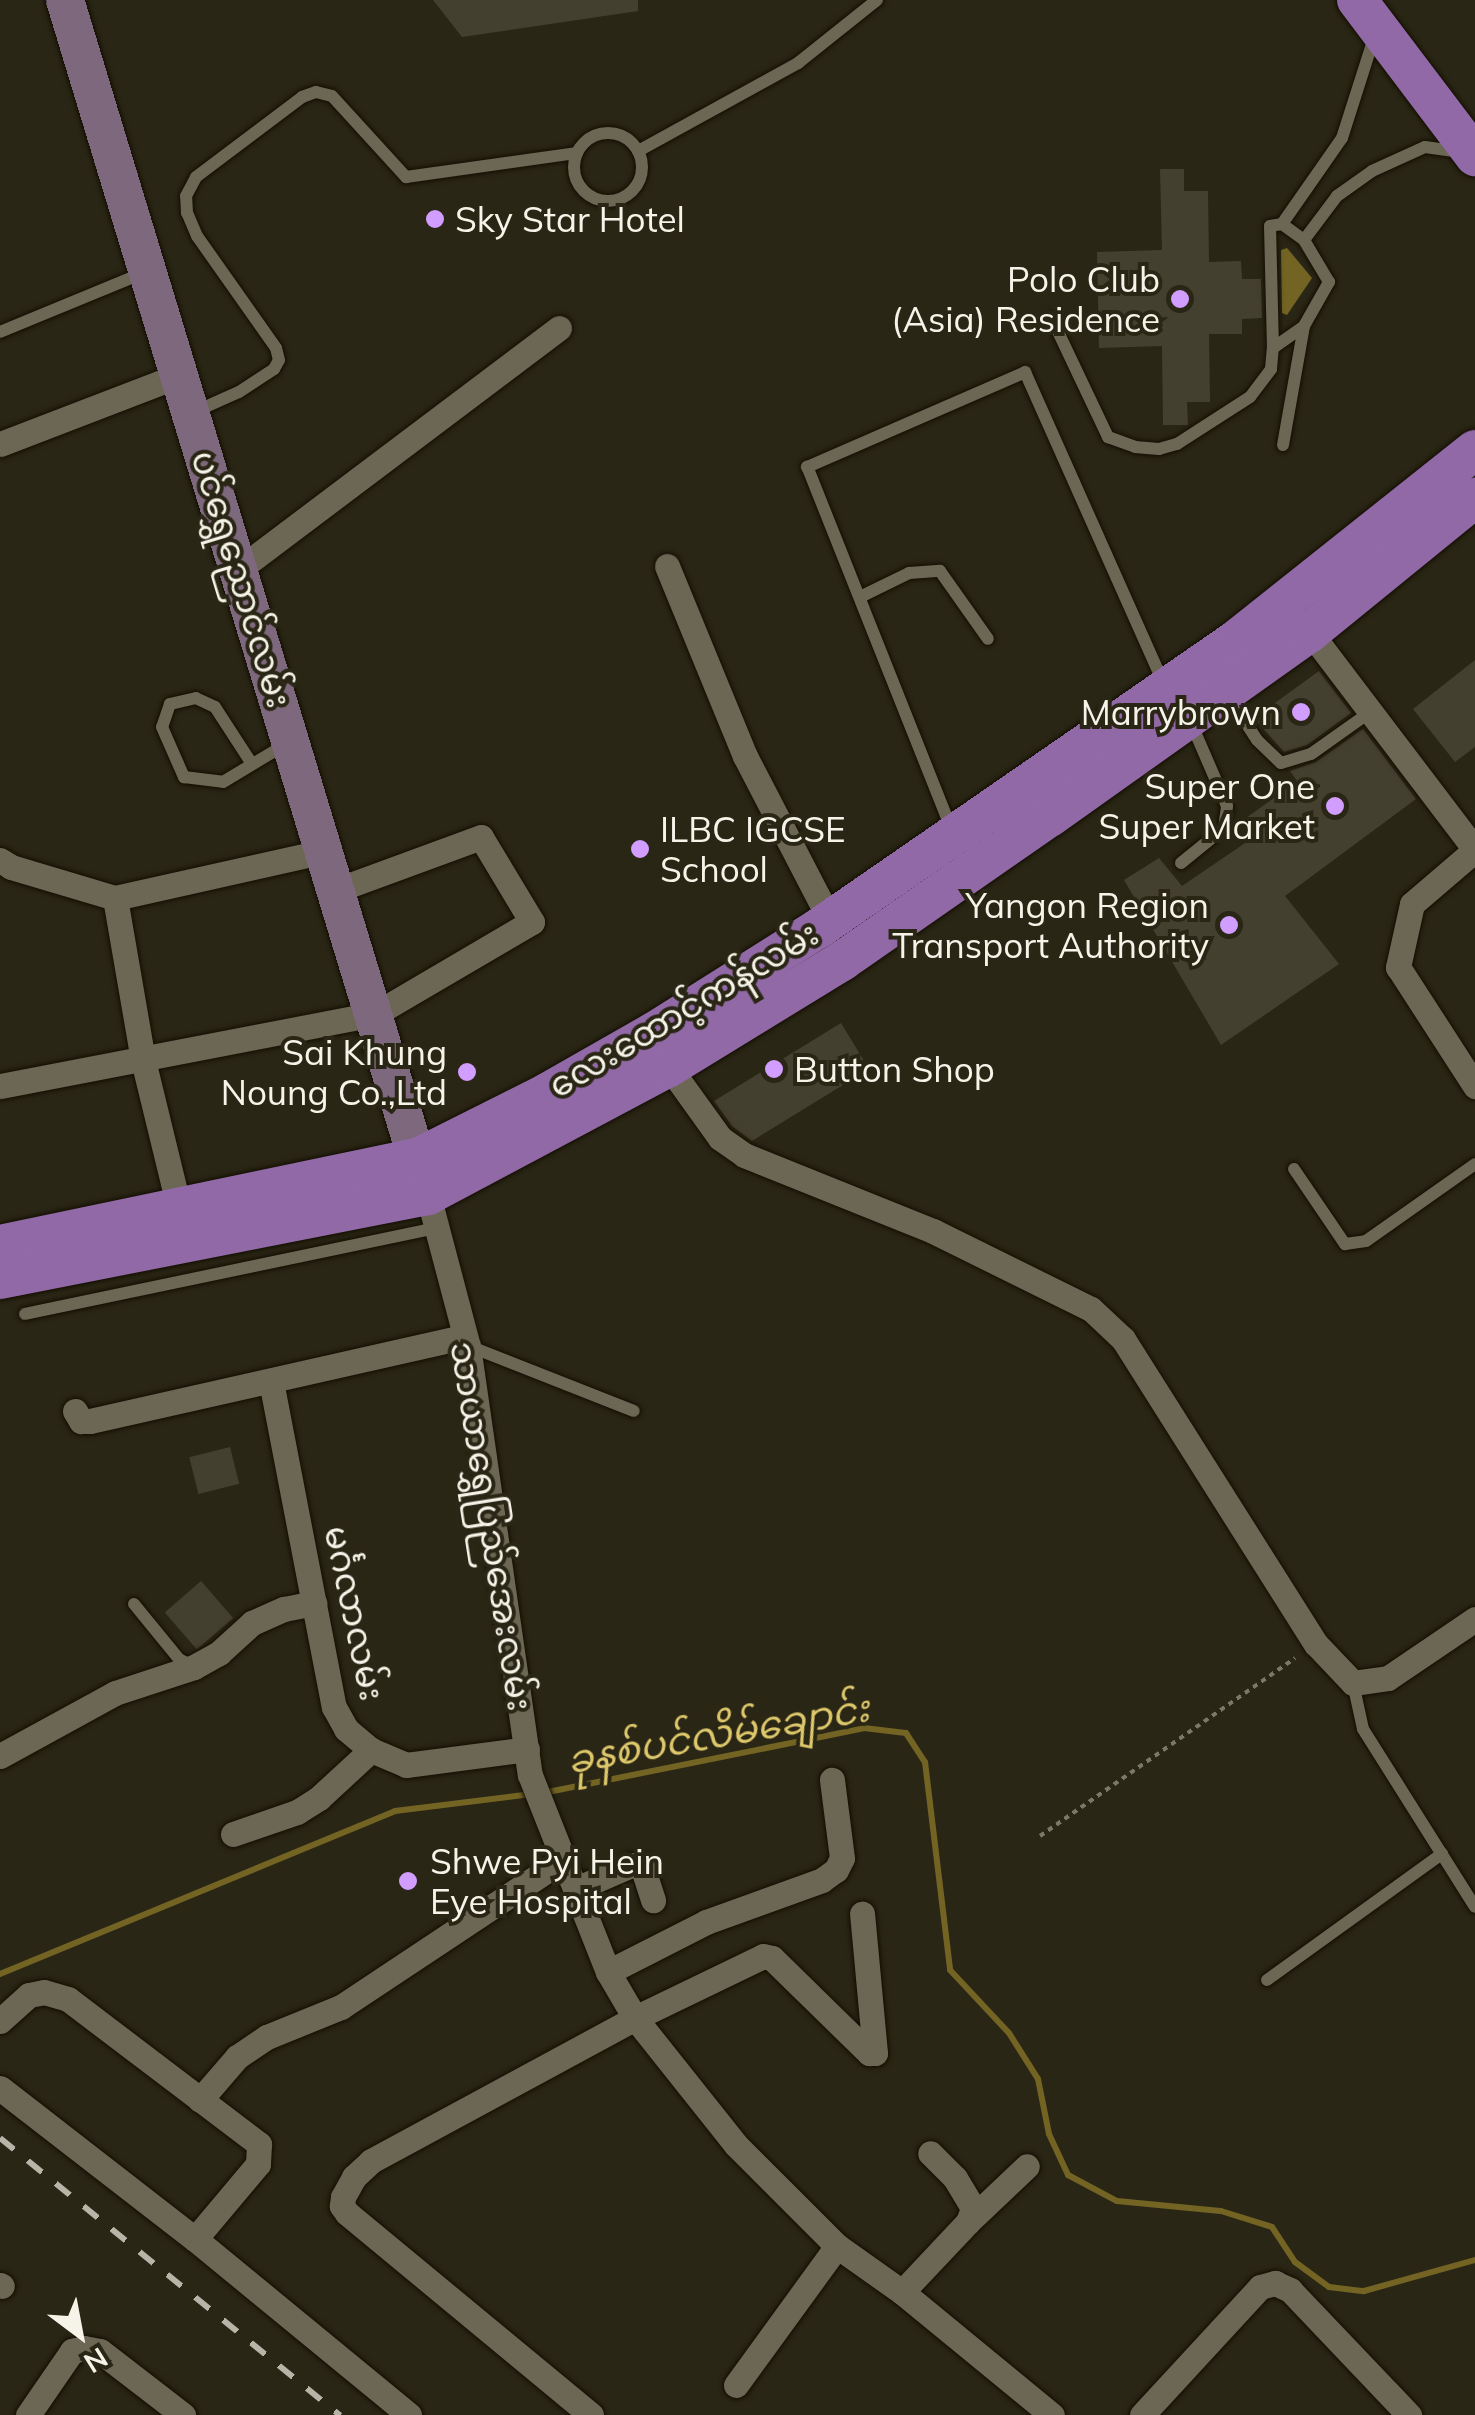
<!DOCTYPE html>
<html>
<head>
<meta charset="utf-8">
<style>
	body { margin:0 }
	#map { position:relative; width:1475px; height:2415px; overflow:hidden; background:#2a2615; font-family:Mulish,"Noto Sans Myanmar",sans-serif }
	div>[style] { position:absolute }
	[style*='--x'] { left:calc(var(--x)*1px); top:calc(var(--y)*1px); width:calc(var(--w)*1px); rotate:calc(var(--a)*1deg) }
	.water>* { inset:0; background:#736424 }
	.stream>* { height:6px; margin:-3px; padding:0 3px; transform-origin:3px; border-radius:3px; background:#736424 }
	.building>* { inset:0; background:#44402f; transform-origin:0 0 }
	.path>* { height:4px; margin-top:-2px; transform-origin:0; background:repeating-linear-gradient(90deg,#7b786a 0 5px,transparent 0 10px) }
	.roads { filter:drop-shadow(0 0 2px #120e02) drop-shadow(0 0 2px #120e02) }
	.lane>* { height:12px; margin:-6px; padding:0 6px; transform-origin:6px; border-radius:6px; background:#6b6754 }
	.lane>.ring { margin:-6px; padding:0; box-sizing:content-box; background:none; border:12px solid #6b6754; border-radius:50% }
	.street>* { height:25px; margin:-12.5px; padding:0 12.5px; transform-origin:12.5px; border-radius:12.5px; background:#6b6754 }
	.secondary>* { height:38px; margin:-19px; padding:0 19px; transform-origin:19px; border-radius:19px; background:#7e687d }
	.primary>* { height:40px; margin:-20px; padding:0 20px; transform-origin:20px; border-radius:20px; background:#9169a6 }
	.rail>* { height:6px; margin-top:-3px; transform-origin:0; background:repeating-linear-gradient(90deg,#b8b5a8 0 18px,transparent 0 36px) }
	.dots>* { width:28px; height:28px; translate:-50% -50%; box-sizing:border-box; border:5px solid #2a2615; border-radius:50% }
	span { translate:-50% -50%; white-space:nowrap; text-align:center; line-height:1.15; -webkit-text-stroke:8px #2a2615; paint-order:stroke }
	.poi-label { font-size:35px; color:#f6f4e9 }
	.left { translate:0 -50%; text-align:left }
	.right { translate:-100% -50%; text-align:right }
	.street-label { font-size:35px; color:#f6f4e9 }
	.water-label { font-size:38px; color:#dec86c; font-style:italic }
	.north { position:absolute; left:30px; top:2285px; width:100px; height:100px; -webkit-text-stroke:8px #2a2615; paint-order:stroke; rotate:148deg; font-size:28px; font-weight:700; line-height:40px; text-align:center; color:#f6f4e9 }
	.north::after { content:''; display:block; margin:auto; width:35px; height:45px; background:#f6f4e9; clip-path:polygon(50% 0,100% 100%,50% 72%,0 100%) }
</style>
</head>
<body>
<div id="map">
	<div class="water">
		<div style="clip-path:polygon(1287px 248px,1312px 278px,1287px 315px,1282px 313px,1281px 250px)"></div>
	</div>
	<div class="stream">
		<div style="--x:543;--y:1793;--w:328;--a:-11.4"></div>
		<div style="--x:864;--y:1728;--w:42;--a:6.8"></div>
		<div style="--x:906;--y:1733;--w:35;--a:57"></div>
		<div style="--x:925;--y:1762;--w:209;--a:83.1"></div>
		<div style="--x:950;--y:1970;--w:86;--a:46.9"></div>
		<div style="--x:1009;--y:2033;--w:54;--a:57.8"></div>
		<div style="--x:1038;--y:2079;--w:56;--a:78.7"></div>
		<div style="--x:1049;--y:2134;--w:45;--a:65.1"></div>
		<div style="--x:1068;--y:2175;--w:55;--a:28"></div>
		<div style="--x:1117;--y:2201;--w:104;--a:5.5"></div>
		<div style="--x:1221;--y:2211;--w:53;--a:17.4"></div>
		<div style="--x:1272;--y:2227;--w:42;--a:56.7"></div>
		<div style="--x:1295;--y:2262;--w:42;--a:36.3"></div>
		<div style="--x:1329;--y:2287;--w:35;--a:7"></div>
		<div style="--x:1364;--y:2291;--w:115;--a:-15.6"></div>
		<div style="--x:0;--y:1974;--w:427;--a:-22.4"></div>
		<div style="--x:395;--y:1811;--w:137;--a:-7.1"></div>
	</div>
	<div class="building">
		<div style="clip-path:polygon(433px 0,638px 0,638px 11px,462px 37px)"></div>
		<div style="clip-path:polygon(1160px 169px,1184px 169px,1184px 191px,1208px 191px,1209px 262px,1241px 261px,1242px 279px,1261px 279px,1262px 318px,1242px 319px,1242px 334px,1209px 334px,1210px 402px,1187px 402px,1188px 425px,1163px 425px,1162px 346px,1099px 348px,1097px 252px,1162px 250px)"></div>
		<div style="clip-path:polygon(1475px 660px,1475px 747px,1455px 762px,1413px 709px)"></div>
		<div style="clip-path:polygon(1319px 671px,1351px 713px,1307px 745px,1284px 752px,1254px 718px)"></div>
		<div style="clip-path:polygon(1363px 729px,1416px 799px,1285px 896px,1339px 964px,1221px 1045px,1124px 880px,1159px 858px,1182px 886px,1254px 837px,1242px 821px,1297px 781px,1290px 771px,1316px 762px)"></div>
		<div style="clip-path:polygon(841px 1023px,869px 1069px,752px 1141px,732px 1126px,714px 1101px)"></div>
		<div style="left:230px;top:1447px;width:38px;height:42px;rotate:76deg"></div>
		<div style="left:201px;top:1581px;width:49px;height:48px;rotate:49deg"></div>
	</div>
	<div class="path">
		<div style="--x:1040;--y:1836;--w:311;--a:-34.9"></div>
	</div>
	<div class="roads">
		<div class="lane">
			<div class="ring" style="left:574px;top:133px;width:56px;height:56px"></div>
			<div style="--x:638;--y:151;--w:183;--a:-28.8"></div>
			<div style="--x:798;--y:63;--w:101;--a:-38.6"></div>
			<div style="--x:1282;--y:224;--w:105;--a:-55.1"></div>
			<div style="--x:1342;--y:138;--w:105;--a:-72.3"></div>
			<div style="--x:1304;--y:240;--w:55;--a:-53.1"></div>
			<div style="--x:1337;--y:196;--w:43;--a:-35.5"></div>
			<div style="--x:1372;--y:171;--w:58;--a:-24.4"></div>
			<div style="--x:1425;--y:147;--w:36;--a:8"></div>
			<div style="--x:1052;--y:319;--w:131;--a:64.6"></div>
			<div style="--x:1108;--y:437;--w:29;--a:20"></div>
			<div style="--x:1135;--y:447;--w:24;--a:5"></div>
			<div style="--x:1159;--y:449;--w:19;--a:-16"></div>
			<div style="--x:1177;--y:444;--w:87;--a:-32.8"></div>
			<div style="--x:1250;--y:397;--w:35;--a:-53"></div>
			<div style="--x:1271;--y:369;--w:21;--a:-85"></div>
			<div style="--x:0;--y:332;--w:155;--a:-22.4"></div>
			<div style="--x:194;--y:412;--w:49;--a:-24"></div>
			<div style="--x:239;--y:392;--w:42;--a:-33.3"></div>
			<div style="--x:274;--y:369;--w:10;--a:-61"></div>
			<div style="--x:279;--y:360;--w:12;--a:-104"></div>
			<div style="--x:276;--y:348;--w:137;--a:-125.2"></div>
			<div style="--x:197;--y:236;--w:25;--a:-113"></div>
			<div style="--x:187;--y:213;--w:17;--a:-93"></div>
			<div style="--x:186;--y:196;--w:21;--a:-62"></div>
			<div style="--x:196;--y:177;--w:133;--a:-37"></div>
			<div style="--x:302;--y:97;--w:15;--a:-20"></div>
			<div style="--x:316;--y:92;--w:16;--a:14"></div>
			<div style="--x:332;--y:96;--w:110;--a:47.6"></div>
			<div style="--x:406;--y:177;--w:173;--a:-8"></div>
			<div style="--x:1283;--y:445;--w:121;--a:-80"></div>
			<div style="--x:1304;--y:326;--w:51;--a:-60.4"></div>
			<div style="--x:1329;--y:282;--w:49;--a:-120.8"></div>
			<div style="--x:1304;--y:240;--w:27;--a:-144"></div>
			<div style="--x:1282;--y:224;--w:12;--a:171"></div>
			<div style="--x:1270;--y:226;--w:122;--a:88.6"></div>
			<div style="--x:1273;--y:348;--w:38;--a:-35"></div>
			<div style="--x:860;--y:597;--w:55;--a:-26.1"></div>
			<div style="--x:909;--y:573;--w:31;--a:-4"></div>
			<div style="--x:940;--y:571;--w:83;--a:54.8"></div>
			<div style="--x:1229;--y:697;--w:51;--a:56.9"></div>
			<div style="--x:1257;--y:740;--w:33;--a:44"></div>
			<div style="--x:1281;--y:763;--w:31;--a:-17"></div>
			<div style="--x:1311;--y:754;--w:72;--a:-35.4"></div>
			<div style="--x:252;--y:764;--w:68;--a:-123"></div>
			<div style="--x:215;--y:707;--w:21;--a:-155"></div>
			<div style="--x:196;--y:698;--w:27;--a:167"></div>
			<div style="--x:170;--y:704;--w:24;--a:109"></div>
			<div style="--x:162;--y:727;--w:55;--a:66.3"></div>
			<div style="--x:184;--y:777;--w:39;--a:7"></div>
			<div style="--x:223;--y:782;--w:74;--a:-31.1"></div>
			<div style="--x:951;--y:828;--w:389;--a:-111.7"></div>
			<div style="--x:807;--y:467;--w:238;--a:-23.5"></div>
			<div style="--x:1025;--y:372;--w:344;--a:66"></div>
			<div style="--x:1181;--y:863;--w:55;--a:-39.1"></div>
			<div style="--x:1224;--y:828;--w:22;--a:-82"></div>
			<div style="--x:1227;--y:806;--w:88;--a:-113.4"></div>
			<div style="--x:1294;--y:1169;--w:91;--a:55.8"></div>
			<div style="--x:1345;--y:1244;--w:21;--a:-8"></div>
			<div style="--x:1366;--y:1241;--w:133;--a:-35.2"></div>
			<div style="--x:25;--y:1314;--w:422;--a:-11.8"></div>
			<div style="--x:469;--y:1346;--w:177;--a:21.5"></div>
			<div style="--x:134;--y:1604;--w:71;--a:50.7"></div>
			<div style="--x:179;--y:1659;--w:15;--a:28"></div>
			<div style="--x:1353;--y:1683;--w:47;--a:77.7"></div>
			<div style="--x:1363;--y:1729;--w:210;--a:57.8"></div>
			<div style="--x:1267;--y:1980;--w:216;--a:-35.8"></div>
		</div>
		<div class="street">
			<div style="--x:0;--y:444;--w:193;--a:-21"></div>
			<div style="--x:667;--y:566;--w:205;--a:67.7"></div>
			<div style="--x:745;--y:756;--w:185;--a:62.6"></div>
			<div style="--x:238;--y:570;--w:402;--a:-37"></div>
			<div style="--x:1303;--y:623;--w:285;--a:52.8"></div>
			<div style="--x:1475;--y:850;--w:83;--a:139.4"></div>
			<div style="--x:1412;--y:904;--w:65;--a:102.5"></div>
			<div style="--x:1398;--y:967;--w:142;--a:57.1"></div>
			<div style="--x:0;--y:860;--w:13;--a:32"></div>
			<div style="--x:11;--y:867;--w:109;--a:16.6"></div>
			<div style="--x:115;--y:898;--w:215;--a:-12.6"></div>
			<div style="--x:115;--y:898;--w:164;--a:80.2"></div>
			<div style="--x:143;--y:1060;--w:152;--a:76.3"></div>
			<div style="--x:669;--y:1067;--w:87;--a:54.3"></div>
			<div style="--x:720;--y:1138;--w:29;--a:35"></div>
			<div style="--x:744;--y:1155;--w:204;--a:21.9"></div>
			<div style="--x:933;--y:1231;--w:176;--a:26.3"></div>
			<div style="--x:1091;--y:1309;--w:44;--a:43.2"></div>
			<div style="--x:1123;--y:1339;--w:361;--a:57.7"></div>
			<div style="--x:1316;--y:1644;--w:54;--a:46.5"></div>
			<div style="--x:1353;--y:1683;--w:35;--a:-8"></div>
			<div style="--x:1388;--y:1678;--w:105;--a:-34.1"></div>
			<div style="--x:0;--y:1086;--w:382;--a:-10.9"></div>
			<div style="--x:375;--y:1014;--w:182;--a:-30.4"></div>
			<div style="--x:532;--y:922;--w:99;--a:-121"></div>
			<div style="--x:481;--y:837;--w:153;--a:159.8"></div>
			<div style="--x:428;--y:1195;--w:156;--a:75.2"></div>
			<div style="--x:468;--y:1346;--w:433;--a:81.8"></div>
			<div style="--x:530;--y:1775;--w:212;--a:68.4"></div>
			<div style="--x:608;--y:1972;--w:53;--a:59.6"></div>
			<div style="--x:635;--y:2018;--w:162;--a:51.5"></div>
			<div style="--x:736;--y:2145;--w:143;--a:45"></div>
			<div style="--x:837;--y:2246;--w:80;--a:35.3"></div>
			<div style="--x:902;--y:2292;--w:194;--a:39.4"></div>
			<div style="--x:271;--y:1381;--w:332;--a:79.1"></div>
			<div style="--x:334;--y:1707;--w:25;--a:61"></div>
			<div style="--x:346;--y:1729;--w:33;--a:40"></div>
			<div style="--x:371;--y:1750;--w:38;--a:23"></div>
			<div style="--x:406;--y:1765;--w:122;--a:-7.5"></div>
			<div style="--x:75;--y:1411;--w:12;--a:59"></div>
			<div style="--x:81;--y:1421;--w:9;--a:0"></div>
			<div style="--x:90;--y:1421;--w:382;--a:-12.7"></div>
			<div style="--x:0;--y:1756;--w:131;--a:-28.7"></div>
			<div style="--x:115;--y:1693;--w:83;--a:-18.2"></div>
			<div style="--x:194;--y:1667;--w:29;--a:-29"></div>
			<div style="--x:219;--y:1653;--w:45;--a:-42.3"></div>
			<div style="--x:252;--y:1623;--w:35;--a:-24"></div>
			<div style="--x:284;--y:1609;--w:31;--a:-11"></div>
			<div style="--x:233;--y:1834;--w:68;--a:-19"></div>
			<div style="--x:297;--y:1812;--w:26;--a:-32"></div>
			<div style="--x:319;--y:1798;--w:71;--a:-42.7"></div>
			<div style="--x:576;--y:1889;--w:60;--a:-23.6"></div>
			<div style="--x:631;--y:1865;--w:11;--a:5"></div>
			<div style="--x:642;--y:1866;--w:36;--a:72"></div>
			<div style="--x:608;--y:1972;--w:110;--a:-27"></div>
			<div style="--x:706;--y:1922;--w:123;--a:-19.9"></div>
			<div style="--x:822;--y:1880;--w:17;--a:-36"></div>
			<div style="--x:836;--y:1870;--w:13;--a:-63"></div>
			<div style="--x:842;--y:1858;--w:79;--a:-97.3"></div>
			<div style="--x:0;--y:2021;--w:39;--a:-42"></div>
			<div style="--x:29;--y:1995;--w:15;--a:-11"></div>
			<div style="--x:44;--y:1992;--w:25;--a:16"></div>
			<div style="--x:68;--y:1999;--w:240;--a:37.2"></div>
			<div style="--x:259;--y:2144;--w:20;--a:93"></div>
			<div style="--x:258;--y:2164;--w:98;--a:130"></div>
			<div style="--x:0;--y:2088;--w:247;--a:37.8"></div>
			<div style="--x:195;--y:2239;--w:277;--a:39.4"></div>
			<div style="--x:200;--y:2100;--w:57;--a:-49.3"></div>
			<div style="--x:237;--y:2057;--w:36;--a:-34"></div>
			<div style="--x:267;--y:2037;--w:80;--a:-22.1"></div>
			<div style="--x:341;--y:2007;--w:264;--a:-33.6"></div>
			<div style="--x:968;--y:2222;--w:81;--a:-43.5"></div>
			<div style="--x:0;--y:2285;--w:2;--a:27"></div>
			<div style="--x:902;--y:2292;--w:96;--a:-46.7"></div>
			<div style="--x:968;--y:2222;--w:15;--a:-70"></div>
			<div style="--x:973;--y:2208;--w:35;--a:-121"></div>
			<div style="--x:955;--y:2178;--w:35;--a:-135"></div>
			<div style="--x:736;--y:2385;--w:172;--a:-54"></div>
			<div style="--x:28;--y:2415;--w:78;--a:-55.5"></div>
			<div style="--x:72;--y:2351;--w:12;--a:-14"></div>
			<div style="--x:84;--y:2348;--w:16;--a:11"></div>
			<div style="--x:100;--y:2351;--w:105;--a:37.6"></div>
			<div style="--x:591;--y:2415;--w:317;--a:-140.4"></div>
			<div style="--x:347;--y:2213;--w:9;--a:-126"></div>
			<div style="--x:342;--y:2206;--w:9;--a:-84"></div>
			<div style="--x:343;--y:2197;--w:23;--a:-61"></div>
			<div style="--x:354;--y:2177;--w:23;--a:-43"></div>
			<div style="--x:371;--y:2161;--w:300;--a:-28.4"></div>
			<div style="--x:635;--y:2018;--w:142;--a:-25.8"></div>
			<div style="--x:763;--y:1956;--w:9;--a:13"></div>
			<div style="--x:772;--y:1958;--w:136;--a:44.4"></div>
			<div style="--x:869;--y:2053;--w:6;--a:0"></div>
			<div style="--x:875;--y:2053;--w:140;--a:-95.3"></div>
			<div style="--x:1142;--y:2415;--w:174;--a:-47.3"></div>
			<div style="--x:1260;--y:2287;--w:16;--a:-15"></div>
			<div style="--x:1275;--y:2283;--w:17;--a:25"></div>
			<div style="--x:1290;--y:2290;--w:173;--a:46.4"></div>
		</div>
		<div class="secondary">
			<div style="--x:65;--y:0;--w:1243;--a:73.11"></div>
		</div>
		<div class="primary">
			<div style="--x:1357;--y:0;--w:196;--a:52.9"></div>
			<div style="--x:0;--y:1245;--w:427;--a:-11.8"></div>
			<div style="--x:418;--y:1158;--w:144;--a:-26.7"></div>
			<div style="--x:547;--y:1093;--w:123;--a:-29.7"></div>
			<div style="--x:654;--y:1032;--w:195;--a:-32.2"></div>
			<div style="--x:819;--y:928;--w:507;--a:-34.63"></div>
			<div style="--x:1236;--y:640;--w:305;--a:-38.5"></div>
			<div style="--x:0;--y:1279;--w:436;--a:-11.1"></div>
			<div style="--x:428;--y:1195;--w:273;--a:-28"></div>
			<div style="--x:669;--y:1067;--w:203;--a:-31.5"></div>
			<div style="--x:842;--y:961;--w:254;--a:-34.8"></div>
			<div style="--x:1051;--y:816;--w:318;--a:-35.4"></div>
			<div style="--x:1310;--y:632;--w:213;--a:-39.1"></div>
		</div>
	</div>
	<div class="rail">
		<div style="--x:0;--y:2138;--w:439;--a:39.2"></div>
	</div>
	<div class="dots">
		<div style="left:435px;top:219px;background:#d19dfe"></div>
		<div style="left:1180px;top:299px;background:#d19dfe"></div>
		<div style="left:1301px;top:712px;background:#d19dfe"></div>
		<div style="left:1335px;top:806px;background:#d19dfe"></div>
		<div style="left:640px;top:849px;background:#d19dfe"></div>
		<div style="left:1229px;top:925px;background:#d19dfe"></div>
		<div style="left:774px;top:1069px;background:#d19dfe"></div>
		<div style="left:467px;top:1072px;background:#d19dfe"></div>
		<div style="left:408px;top:1881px;background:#d19dfe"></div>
	</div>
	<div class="poi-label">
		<span class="left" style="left:455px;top:219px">Sky Star Hotel</span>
		<span class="right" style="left:1160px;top:299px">Polo Club<br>(Asia) Residence</span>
		<span class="right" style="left:1281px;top:712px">Marrybrown</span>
		<span class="right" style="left:1315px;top:806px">Super One<br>Super Market</span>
		<span class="left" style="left:660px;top:849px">ILBC IGCSE<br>School</span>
		<span class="right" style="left:1209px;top:925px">Yangon Region<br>Transport Authority</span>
		<span class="right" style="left:447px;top:1072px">Sai Khung<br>Noung Co.,Ltd</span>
		<span class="left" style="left:794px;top:1069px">Button Shop</span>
		<span class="left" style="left:430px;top:1881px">Shwe Pyi Hein<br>Eye Hospital</span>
	</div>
	<div class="street-label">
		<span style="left:242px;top:579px;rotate:73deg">ပင်ရွှေညောင်လမ်း</span>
		<span style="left:683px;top:1009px;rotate:-31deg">လေးထောင့်ကန်လမ်း</span>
		<span style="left:492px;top:1526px;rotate:81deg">သာယာရွှေပြည်အေးလမ်း</span>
		<span style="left:355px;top:1613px;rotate:78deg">မင်္ဂလာလမ်း</span>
	</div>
	<div class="water-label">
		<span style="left:718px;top:1734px;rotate:-10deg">ခုနစ်ပင်လိမ်ချောင်း</span>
	</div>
	<div class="north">N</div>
</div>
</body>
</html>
